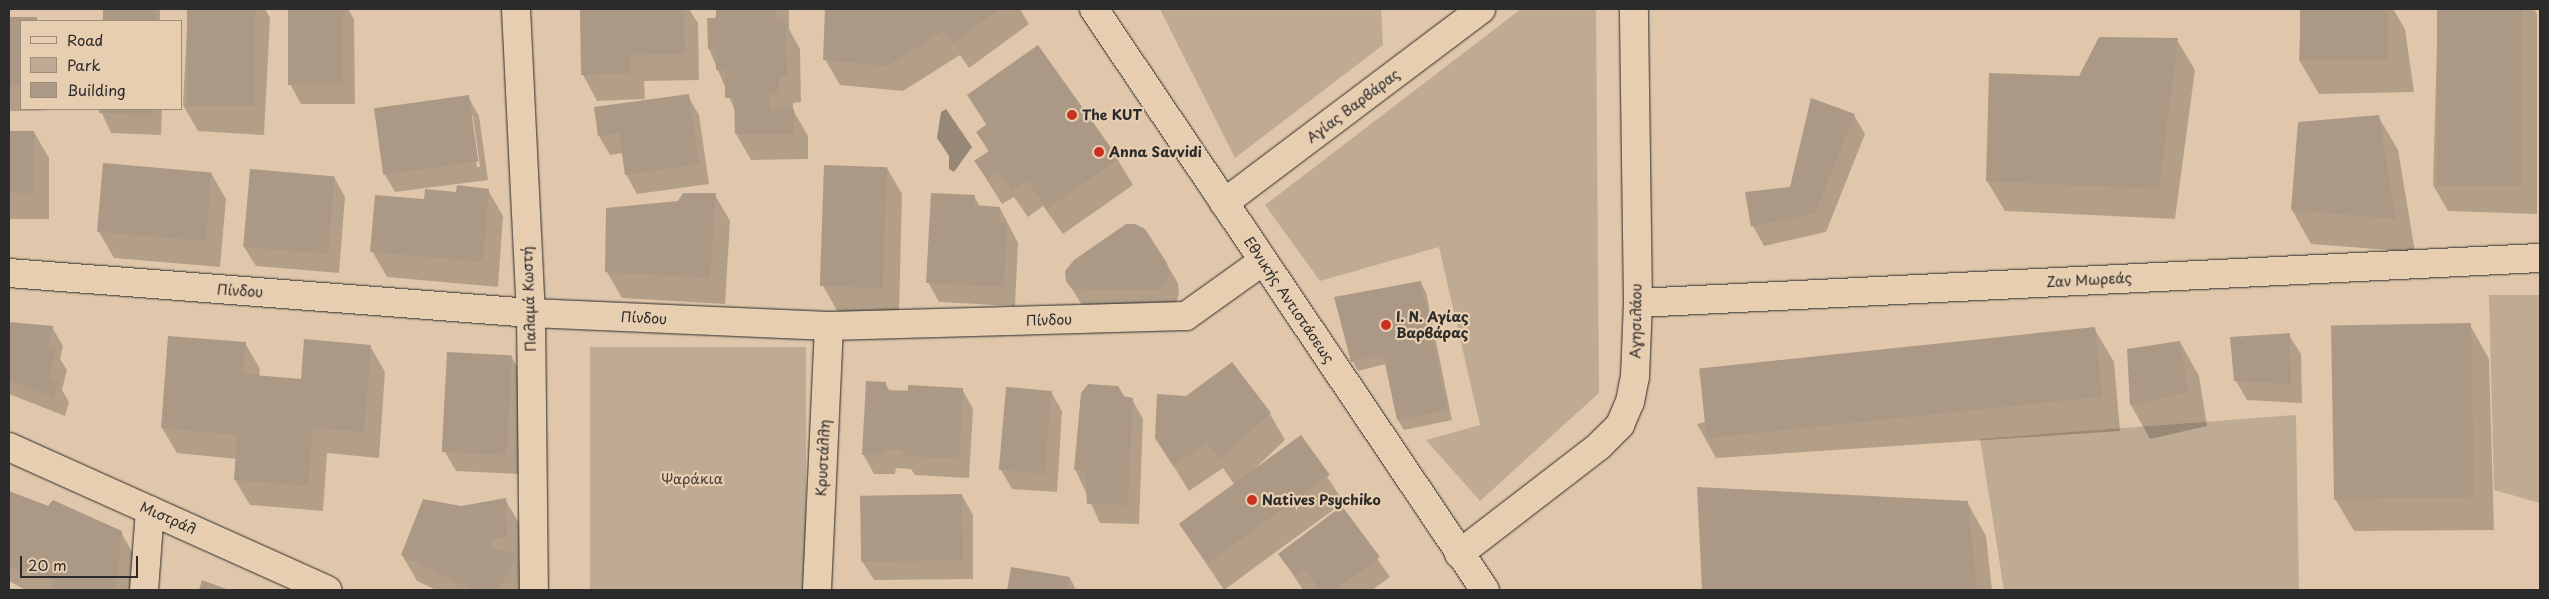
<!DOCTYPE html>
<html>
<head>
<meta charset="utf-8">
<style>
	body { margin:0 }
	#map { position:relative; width:2549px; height:599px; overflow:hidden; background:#e0c7ab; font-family:"Playpen Sans",sans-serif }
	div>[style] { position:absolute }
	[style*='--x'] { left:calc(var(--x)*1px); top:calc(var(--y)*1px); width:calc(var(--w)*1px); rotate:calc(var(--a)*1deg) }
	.green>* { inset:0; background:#bfab93; transform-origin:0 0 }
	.water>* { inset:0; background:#968776 }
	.shadow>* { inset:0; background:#0003; transform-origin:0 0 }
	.building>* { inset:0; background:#ab9985; transform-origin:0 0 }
	.roads { filter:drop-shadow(0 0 1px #2b2b2b) drop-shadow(0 0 1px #2b2b2b) }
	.pedestrian>* { height:28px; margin:-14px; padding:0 14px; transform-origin:14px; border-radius:14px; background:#e8ceb0 }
	.minor>* { height:28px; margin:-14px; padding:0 14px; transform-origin:14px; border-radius:14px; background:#e8ceb0 }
	.secondary>* { height:28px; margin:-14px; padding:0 14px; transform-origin:14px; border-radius:14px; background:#e8ceb0 }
	.dots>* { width:14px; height:14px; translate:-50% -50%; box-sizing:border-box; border:2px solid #e8ceb0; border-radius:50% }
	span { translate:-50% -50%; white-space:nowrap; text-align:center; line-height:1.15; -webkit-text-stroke:4.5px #e8ceb0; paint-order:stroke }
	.street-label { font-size:14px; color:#2b2b2b }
	.poi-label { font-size:14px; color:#2b2b2b; font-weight:700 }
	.left { translate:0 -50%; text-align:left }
	.park-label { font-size:14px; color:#413e3b }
	.frame { position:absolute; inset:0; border:10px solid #2b2b2b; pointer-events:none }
	.legend { position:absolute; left:20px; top:20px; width:162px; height:90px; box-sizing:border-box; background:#e8ceb0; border:1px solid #9c8d7b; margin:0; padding:6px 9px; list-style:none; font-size:15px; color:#2b2b2b }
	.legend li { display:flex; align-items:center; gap:10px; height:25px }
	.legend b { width:25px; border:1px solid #9c8d7b }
	.scale { position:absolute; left:20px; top:556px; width:118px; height:22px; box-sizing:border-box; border:2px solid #2b2b2b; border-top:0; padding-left:6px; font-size:15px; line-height:18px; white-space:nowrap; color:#2b2b2b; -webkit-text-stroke:4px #e8ceb0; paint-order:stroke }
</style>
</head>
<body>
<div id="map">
	<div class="green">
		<div style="clip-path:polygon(1160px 9px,1381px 9px,1383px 45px,1235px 158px)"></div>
		<div style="clip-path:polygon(1521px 9px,1596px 9px,1599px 393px,1480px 501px,1426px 440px,1480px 425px,1439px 247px,1320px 281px,1265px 205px)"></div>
		<div style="clip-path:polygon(2489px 295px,2540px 295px,2540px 503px,2494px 490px)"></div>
		<div style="left:590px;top:347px;width:216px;height:243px"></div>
		<div style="clip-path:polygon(2296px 415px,2299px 590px,2004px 590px,1980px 439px)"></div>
	</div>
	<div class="water">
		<div style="clip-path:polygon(946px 109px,972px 147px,954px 172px,949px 169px,949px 156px,937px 138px,941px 112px)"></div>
	</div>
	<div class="shadow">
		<div style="left:104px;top:9px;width:56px;height:12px"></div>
		<div style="clip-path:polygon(188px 9px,265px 9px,270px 18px,264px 135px,198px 131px,183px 105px)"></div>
		<div style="clip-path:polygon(289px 9px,348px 9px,354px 19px,355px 104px,301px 104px,290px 84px)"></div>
		<div style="clip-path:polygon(581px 9px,689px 9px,698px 23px,699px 80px,644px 81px,645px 99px,597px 101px,583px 75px)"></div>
		<div style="clip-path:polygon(717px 9px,789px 9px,789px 29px,800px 49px,801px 102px,793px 103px,793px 110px,808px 136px,808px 159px,751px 160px,736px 134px,736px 113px,709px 49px)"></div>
		<div style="clip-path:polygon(827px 9px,1020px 9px,1029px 24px,969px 68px,960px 55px,903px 91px,840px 85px,825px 59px)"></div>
		<div style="clip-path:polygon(2301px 9px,2393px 9px,2405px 29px,2414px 92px,2319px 94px,2299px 60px)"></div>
		<div style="clip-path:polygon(2438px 9px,2534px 9px,2537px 14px,2537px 214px,2448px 211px,2433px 185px)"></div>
		<div style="clip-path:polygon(9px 19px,38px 21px,21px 21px,21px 109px,52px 111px,10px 111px,10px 133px,34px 132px,49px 158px,49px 219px,9px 219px)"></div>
		<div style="clip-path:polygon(2177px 40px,2195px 70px,2175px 219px,2005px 211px,1987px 181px,2080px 77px)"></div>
		<div style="clip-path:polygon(688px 96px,699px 115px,709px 184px,637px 194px,626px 174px,623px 153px,610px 155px,599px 136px,595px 108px)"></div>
		<div style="clip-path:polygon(968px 96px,1118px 160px,1133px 185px,1063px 234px,1043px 206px,1028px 217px,1014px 197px,1002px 204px,975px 161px,989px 152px,978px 133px,987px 126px)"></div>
		<div style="clip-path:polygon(evenodd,468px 97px,479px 116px,488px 180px,395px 192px,384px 173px,468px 97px,470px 116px,473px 116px,480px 167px,477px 167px,470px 116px)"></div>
		<div style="clip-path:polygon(100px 109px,162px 109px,161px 135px,111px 133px)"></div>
		<div style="clip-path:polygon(1854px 115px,1865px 134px,1826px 232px,1764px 246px,1753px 226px,1791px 188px)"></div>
		<div style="clip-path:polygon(2378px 116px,2398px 150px,2415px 252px,2311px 244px,2292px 210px)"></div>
		<div style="clip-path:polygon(826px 167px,887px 168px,902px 194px,899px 313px,838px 312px,823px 286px)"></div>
		<div style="clip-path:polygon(211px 173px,226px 199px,220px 267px,114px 258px,99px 232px)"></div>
		<div style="clip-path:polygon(334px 177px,345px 197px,339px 273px,256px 266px,244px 247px)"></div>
		<div style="clip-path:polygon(488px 190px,503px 216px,498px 287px,387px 277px,372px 251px,425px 201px)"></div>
		<div style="clip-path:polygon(715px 195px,730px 221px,725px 304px,622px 298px,607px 272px)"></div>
		<div style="clip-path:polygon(974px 196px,980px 207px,1000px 208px,1018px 243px,1015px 306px,939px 302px,928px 282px)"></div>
		<div style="clip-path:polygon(1166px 263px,1178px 283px,1179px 294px,1176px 303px,1084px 308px,1067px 281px)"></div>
		<div style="clip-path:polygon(1420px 282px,1426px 292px,1452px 420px,1404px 430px,1398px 420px,1386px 364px,1358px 371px,1353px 361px)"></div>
		<div style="clip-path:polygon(9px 324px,52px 327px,63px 346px,60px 359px,67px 370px,62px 390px,69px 402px,65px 416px,9px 394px)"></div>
		<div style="clip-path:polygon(2470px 325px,2489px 359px,2494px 530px,2354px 531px,2334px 497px)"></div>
		<div style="clip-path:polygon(2094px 328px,2114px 362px,2120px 431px,1716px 458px,1697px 424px)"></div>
		<div style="clip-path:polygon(2289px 335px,2301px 354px,2302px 403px,2247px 400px,2236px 381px)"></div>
		<div style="clip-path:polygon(2180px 342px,2199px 376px,2207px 426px,2150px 439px,2131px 405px,2128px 350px)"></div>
		<div style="clip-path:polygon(245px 343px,260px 369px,259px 377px,302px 381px,370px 346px,385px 372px,379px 458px,327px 453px,323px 511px,250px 505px,235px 480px,237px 459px,177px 453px,162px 428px)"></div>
		<div style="clip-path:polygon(511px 356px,522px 376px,519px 474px,456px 471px,445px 452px)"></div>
		<div style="clip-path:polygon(1232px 364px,1270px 414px,1285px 440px,1249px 474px,1300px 437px,1344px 502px,1224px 590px,1180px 525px,1234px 484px,1223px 468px,1189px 491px,1156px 438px,1187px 397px)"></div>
		<div style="clip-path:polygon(885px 383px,890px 391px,962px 389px,973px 409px,969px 478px,915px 475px,911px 469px,896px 468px,895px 474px,874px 474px,863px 454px)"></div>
		<div style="clip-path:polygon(1051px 392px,1062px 411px,1057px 492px,1012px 489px,1001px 470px)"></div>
		<div style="clip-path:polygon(1123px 397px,1132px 399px,1143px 419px,1139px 524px,1100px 523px,1075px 469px)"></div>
		<div style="clip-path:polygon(1698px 488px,1967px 502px,1986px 536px,1992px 590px,1703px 590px)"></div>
		<div style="clip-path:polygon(9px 492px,121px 532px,136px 559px,133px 590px,26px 590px,9px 581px)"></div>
		<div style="clip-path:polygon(962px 495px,973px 515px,973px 579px,874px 580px,862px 561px)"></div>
		<div style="clip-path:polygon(505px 499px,520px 525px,519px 563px,530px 581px,526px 590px,436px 590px,417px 581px,402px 555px,461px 507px)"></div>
		<div style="clip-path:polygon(1342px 508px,1390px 577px,1372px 590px,1303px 590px,1280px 554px)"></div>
		<div style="clip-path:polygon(1012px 569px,1070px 578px,1076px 590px,1008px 590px)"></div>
	</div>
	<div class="building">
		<div style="left:103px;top:9px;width:52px;height:12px"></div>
		<div style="left:187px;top:9px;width:68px;height:97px"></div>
		<div style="left:288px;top:9px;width:55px;height:76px"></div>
		<div style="clip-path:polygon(580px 9px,684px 9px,685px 54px,630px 55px,630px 74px,581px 75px)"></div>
		<div style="clip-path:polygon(716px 9px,775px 9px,775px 21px,786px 21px,787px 77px,779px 77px,779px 94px,770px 94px,770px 109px,794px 109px,794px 134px,735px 134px,734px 98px,725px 98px,725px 70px,716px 70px,716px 49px,708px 49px,707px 18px,716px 18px)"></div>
		<div style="clip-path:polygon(825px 9px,1000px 9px,953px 43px,944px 30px,888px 66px,823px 60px)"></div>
		<div style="left:2300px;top:9px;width:88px;height:51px"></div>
		<div style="left:2437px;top:9px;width:85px;height:177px"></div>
		<div style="clip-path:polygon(9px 17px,37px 17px,37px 21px,21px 21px,21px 86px,9px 86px)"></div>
		<div style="clip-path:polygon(2099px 37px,2178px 38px,2159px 189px,1986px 181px,1989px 73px,2079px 76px)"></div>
		<div style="clip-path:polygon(1038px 45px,1119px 159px,1047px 209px,1027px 181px,1012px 191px,998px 171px,987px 179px,974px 161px,989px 151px,976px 132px,987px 124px,967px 95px)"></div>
		<div style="clip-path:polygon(689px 94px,699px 164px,625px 175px,619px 133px,598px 136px,594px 107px)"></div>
		<div style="left:469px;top:95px;width:67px;height:96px;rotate:82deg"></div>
		<div style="clip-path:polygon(1811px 98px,1855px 114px,1815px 213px,1751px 227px,1745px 192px,1790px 187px)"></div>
		<div style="clip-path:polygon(99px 109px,151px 109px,151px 116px,99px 113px)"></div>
		<div style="clip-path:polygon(2379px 115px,2396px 219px,2291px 210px,2298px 122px)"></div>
		<div style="left:9px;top:131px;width:25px;height:62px"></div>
		<div style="left:103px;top:163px;width:109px;height:69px;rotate:5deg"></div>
		<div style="left:824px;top:165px;width:63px;height:121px;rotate:2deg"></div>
		<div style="left:250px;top:169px;width:85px;height:78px;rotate:5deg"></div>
		<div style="clip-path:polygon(457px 185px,489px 189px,483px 262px,370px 252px,375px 195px,424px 199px,425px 189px,456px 192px)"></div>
		<div style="clip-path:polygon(683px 193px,716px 193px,710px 278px,605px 272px,606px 208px,678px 201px)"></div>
		<div style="clip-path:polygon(931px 193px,975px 195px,974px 205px,1000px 207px,1000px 222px,1007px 223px,1004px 287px,926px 283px)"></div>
		<div style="clip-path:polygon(1126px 224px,1135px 224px,1145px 229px,1167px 263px,1169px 274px,1165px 284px,1157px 290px,1072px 289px,1066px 281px,1065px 271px,1074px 260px)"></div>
		<div style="clip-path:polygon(1421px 281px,1447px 410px,1397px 420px,1383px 354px,1351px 362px,1334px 297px)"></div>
		<div style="clip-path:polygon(9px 322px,53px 326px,48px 348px,56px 350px,49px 379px,58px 381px,54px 397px,9px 380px)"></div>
		<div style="left:2471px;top:323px;width:174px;height:140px;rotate:89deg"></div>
		<div style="left:2095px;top:327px;width:70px;height:398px;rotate:84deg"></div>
		<div style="clip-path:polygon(2290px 333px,2291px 384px,2234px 381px,2230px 337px)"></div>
		<div style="clip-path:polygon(168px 336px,246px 342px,243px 374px,301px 379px,304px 339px,371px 345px,364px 432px,313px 428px,308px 486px,234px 480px,237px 435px,161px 428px)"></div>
		<div style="clip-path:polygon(2180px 341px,2188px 392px,2130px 405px,2127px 349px)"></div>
		<div style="left:447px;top:352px;width:65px;height:100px;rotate:3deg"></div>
		<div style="clip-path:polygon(1232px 362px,1271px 413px,1219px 459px,1207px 443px,1173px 466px,1155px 438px,1157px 394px,1186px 396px)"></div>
		<div style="clip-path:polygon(866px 381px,886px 382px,886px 390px,908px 391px,908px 385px,963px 388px,959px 459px,903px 456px,903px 450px,885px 449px,884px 455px,862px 455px)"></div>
		<div style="clip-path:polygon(1088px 384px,1118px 386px,1124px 396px,1133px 398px,1128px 505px,1087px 504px,1085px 471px,1074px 470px,1081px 393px)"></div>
		<div style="left:1006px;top:387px;width:46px;height:83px;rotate:5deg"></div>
		<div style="left:1301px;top:435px;width:49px;height:151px;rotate:54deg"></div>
		<div style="clip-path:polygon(1697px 487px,1968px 501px,1977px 590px,1702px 590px)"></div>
		<div style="clip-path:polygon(9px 491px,48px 506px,53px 500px,122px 531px,116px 590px,53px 590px,54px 580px,9px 567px)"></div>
		<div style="left:962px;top:494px;width:66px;height:102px;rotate:89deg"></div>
		<div style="clip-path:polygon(506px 498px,507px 536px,492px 540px,491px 547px,516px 555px,499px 590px,474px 590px,401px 555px,423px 499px,461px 506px)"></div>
		<div style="clip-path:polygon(1342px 506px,1380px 557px,1335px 590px,1320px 590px,1305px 570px,1295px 577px,1278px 554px)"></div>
		<div style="clip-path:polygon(1011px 567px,1070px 577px,1068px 590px,1007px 590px)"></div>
		<div style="clip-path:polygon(202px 580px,229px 590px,199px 590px)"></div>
	</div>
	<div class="roads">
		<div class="pedestrian">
			<div style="--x:1224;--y:203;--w:322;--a:-37"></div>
		</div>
		<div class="minor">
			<div style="--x:516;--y:9;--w:304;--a:87.2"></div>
			<div style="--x:531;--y:313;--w:277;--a:89.4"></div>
			<div style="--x:9;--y:273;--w:524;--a:4.38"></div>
			<div style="--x:531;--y:313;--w:298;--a:2.5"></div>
			<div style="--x:829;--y:326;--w:357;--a:-1.6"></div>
			<div style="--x:1186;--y:316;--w:95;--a:-35.5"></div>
			<div style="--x:1638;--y:303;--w:903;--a:-2.86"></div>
			<div style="--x:9;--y:447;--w:349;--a:24.2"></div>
			<div style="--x:1459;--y:554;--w:177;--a:-37.6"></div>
			<div style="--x:1599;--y:446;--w:30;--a:-45"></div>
			<div style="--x:1620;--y:425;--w:25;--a:-67"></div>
			<div style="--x:1630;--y:402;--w:25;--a:-79"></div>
			<div style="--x:1635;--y:377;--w:74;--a:-87.7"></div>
			<div style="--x:1638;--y:303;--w:294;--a:-90.8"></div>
			<div style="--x:144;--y:590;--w:80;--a:-85.7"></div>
			<div style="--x:817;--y:590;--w:264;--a:-87.4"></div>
		</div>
		<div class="secondary">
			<div style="--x:1094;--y:9;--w:700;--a:56.06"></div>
		</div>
	</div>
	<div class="dots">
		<div style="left:1072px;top:115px;background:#c8321e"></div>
		<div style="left:1099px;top:152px;background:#c8321e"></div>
		<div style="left:1386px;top:325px;background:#c8321e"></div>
		<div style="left:1252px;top:500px;background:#c8321e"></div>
	</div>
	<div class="street-label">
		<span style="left:1353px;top:106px;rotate:-37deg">Αγίας Βαρβάρας</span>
		<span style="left:2089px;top:280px;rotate:-3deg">Ζαν Μωρεάς</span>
		<span style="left:240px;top:291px;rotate:4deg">Πίνδου</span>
		<span style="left:529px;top:299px;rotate:-92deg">Παλαμά Κωστή</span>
		<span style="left:1289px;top:300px;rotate:56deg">Εθνικής Αντιστάσεως</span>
		<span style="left:644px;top:318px;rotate:3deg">Πίνδου</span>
		<span style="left:1049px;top:320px;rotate:-2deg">Πίνδου</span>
		<span style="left:1636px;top:321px;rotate:-89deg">Αγησιλάου</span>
		<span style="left:823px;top:458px;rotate:-87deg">Κρυστάλλη</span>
		<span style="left:168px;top:518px;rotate:24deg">Μιστράλ</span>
	</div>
	<div class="poi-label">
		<span class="left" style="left:1082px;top:115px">The KUT</span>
		<span class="left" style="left:1109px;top:152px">Anna Savvidi</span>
		<span class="left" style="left:1396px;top:325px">Ι. Ν. Αγίας<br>Βαρβάρας</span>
		<span class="left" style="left:1262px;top:500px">Natives Psychiko</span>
	</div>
	<div class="park-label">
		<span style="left:692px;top:479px">Ψαράκια</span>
	</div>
	<div class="frame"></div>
	<ul class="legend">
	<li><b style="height:6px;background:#e8ceb0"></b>Road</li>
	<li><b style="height:14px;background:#bfab93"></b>Park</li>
	<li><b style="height:14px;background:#ab9985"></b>Building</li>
	</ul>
	<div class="scale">20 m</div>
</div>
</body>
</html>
